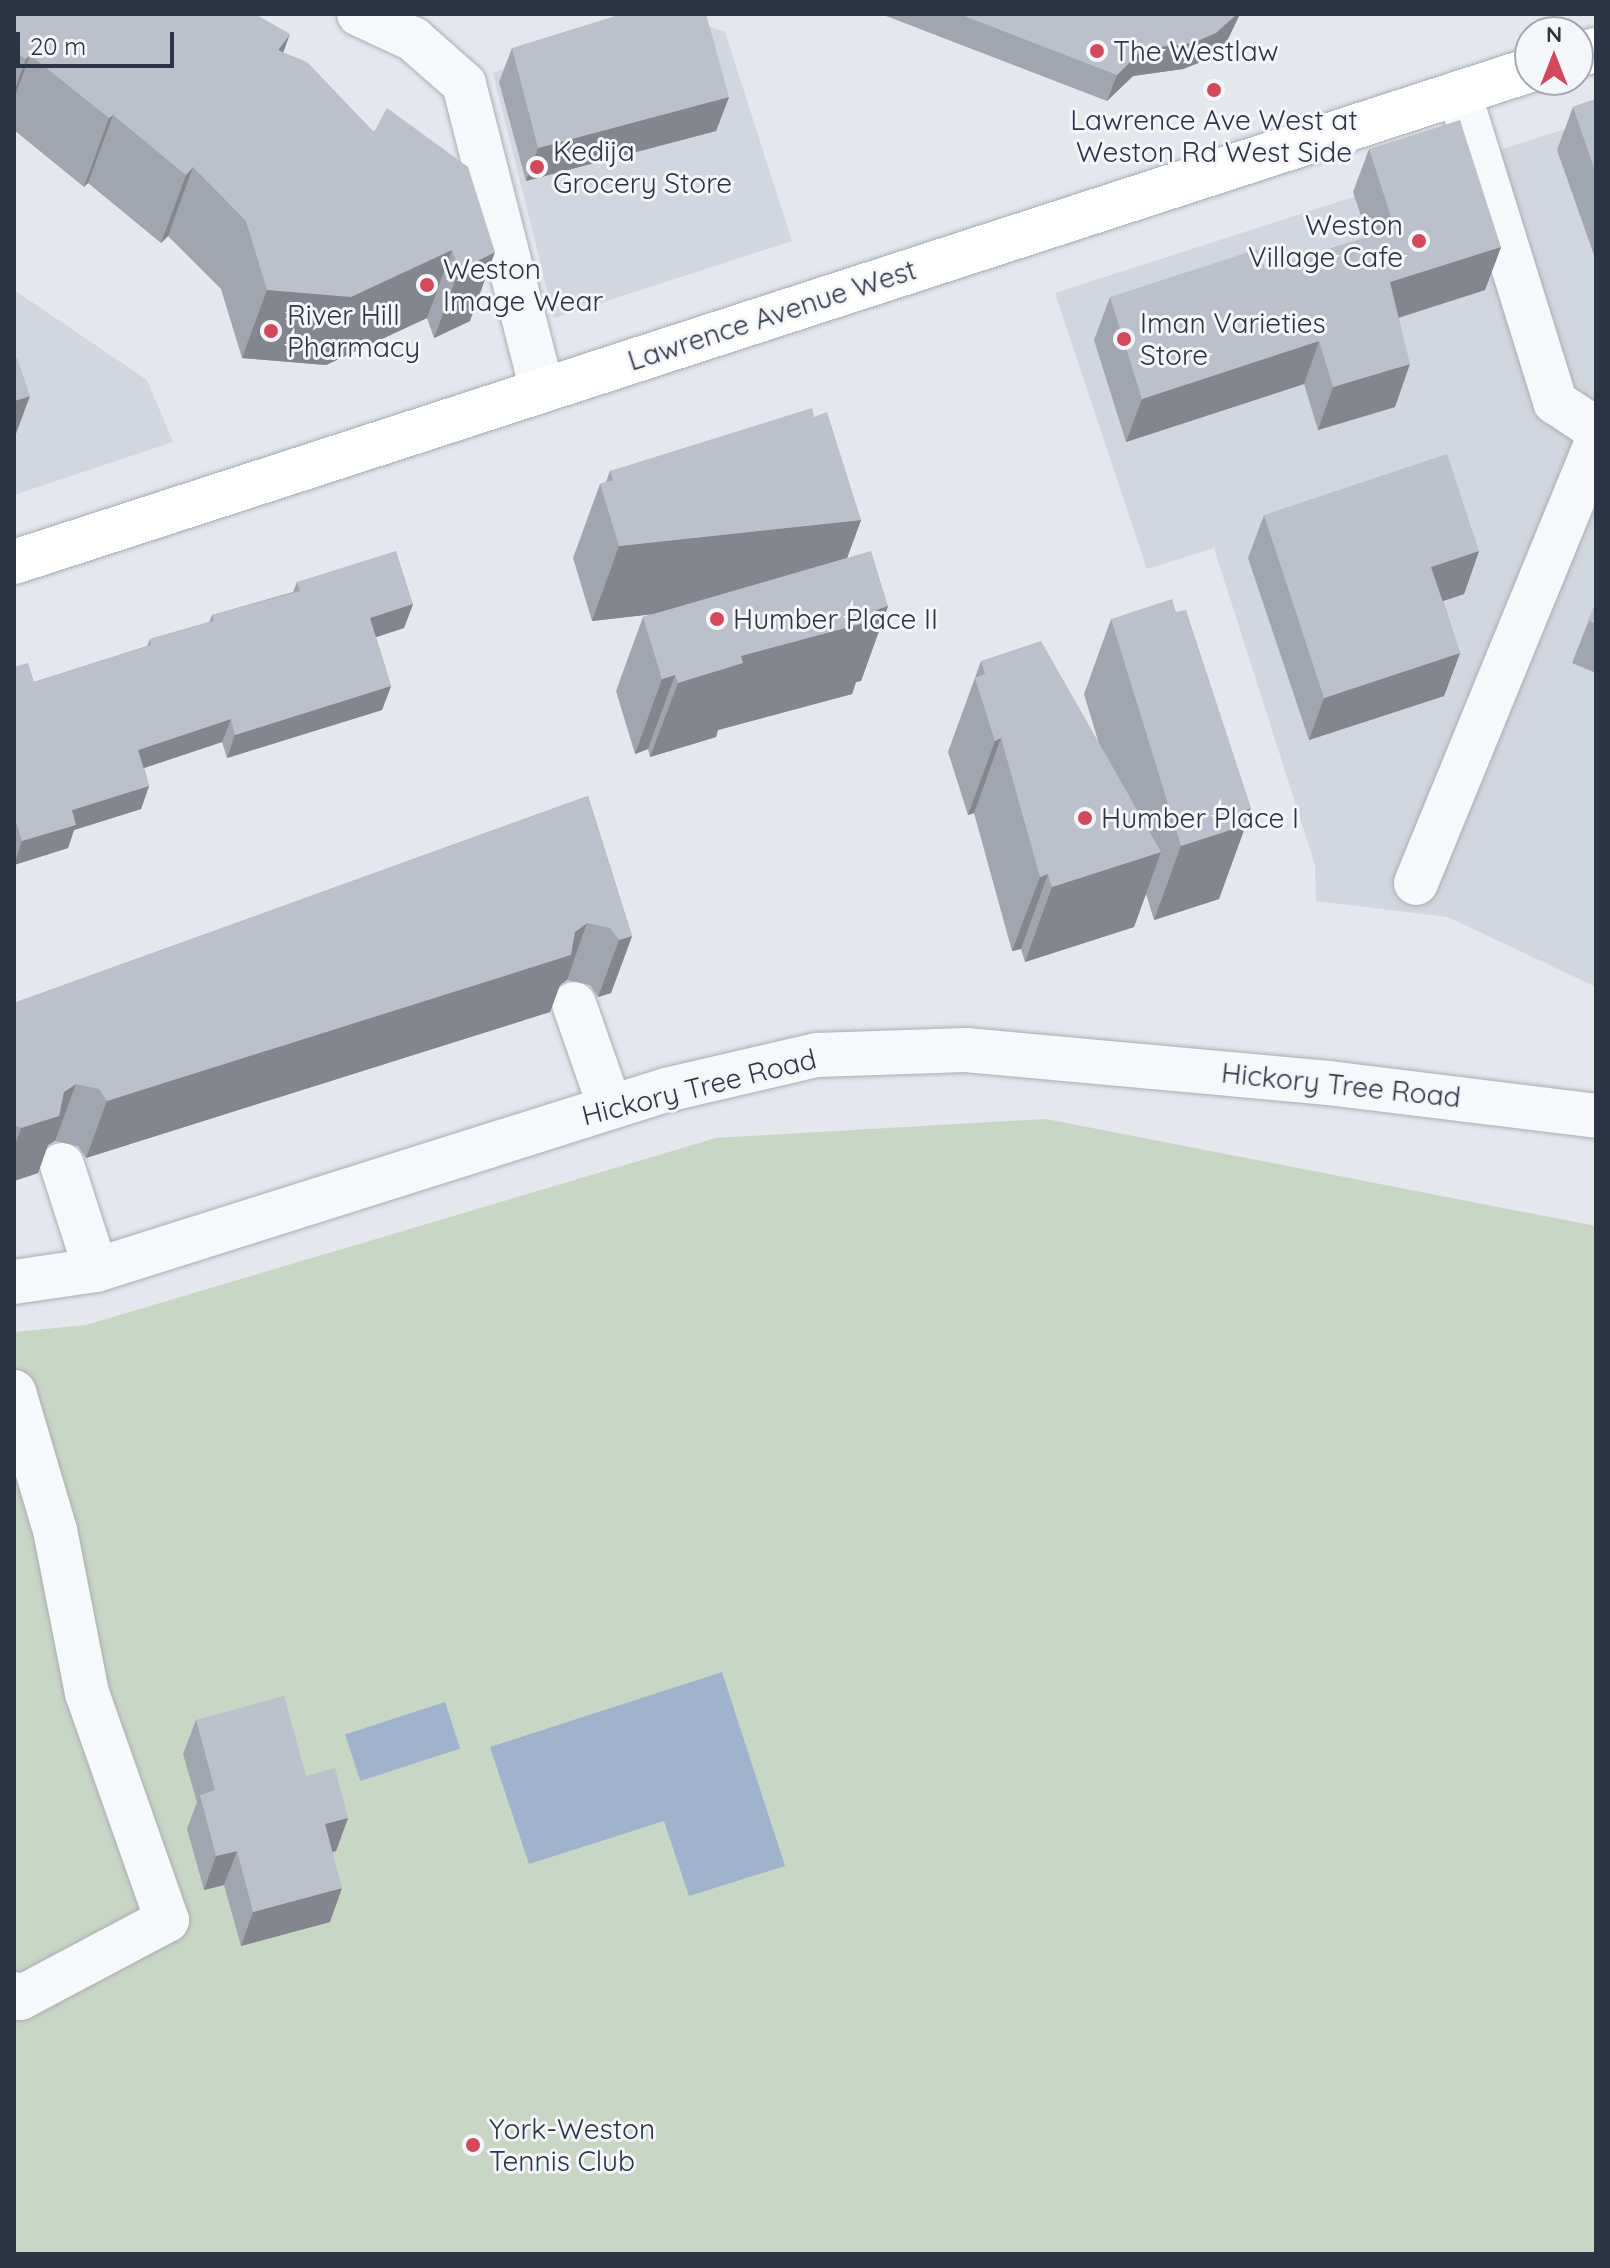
<!DOCTYPE html>
<html>
<head>
<meta charset="utf-8">
<style>
	body { margin:0 }
	#map { position:relative; width:1610px; height:2268px; overflow:hidden; background:#e4e7ec; font-family:Quicksand,sans-serif }
	div>[style] { position:absolute }
	[style*='--x'] { left:calc(var(--x)*1px); top:calc(var(--y)*1px); width:calc(var(--w)*1px); rotate:calc(var(--a)*1deg) }
	.built>* { inset:0; background:#d2d6de }
	.green>* { inset:0; background:#c9d6c5 }
	.water>* { inset:0; background:#9fb4cc; transform-origin:0 0 }
	.roads { filter:drop-shadow(0 0 2px #a9aeb7) drop-shadow(0 0 2px #a9aeb7) }
	.minor>* { height:44px; margin:-22px; padding:0 22px; transform-origin:22px; border-radius:22px; background:#f7f8fa }
	.major>* { height:44px; margin:-22px; padding:0 22px; transform-origin:22px; border-radius:22px; background:#fff }
	.wall>* { inset:0; background:#a1a5ae }
	.shaded-wall>* { inset:0; background:#83868d }
	.building>* { inset:0; background:#bbc0ca }
	.dots>* { width:22px; height:22px; translate:-50% -50%; box-sizing:border-box; border:4px solid #f4f6f9; border-radius:50% }
	span { translate:-50% -50%; white-space:nowrap; text-align:center; line-height:1.15; -webkit-text-stroke:6px #f4f6f9; paint-order:stroke }
	.poi-label { font-size:28px; color:#2b3445 }
	.left { translate:0 -50%; text-align:left }
	.right { translate:-100% -50%; text-align:right }
	.street-label { font-size:28px; color:#2b3445 }
	.frame { position:absolute; inset:0; border:16px solid #2b3445; pointer-events:none }
	.north { position:absolute; left:1514px; top:16px; width:80px; height:80px; box-sizing:border-box; background:#f4f6f9; border:2px solid #a4a8b1; border-radius:50%; rotate:0deg; font-size:22px; font-weight:700; line-height:32px; text-align:center; color:#2b3445 }
	.north::after { content:''; display:block; margin:auto; width:28px; height:36px; background:#d1495b; clip-path:polygon(50% 0,100% 100%,50% 72%,0 100%) }
	.scale { position:absolute; left:16px; top:32px; width:158px; height:36px; box-sizing:border-box; border:4px solid #2b3445; border-top:0; padding-left:10px; font-size:24px; line-height:28px; white-space:nowrap; color:#2b3445; -webkit-text-stroke:6px #f4f6f9; paint-order:stroke }
</style>
</head>
<body>
<div id="map">
	<div class="built">
		<div style="clip-path:polygon(648px 14px,673px 14px,725px 32px,792px 241px,554px 318px,493px 73px)"></div>
		<div style="clip-path:polygon(1596px 119px,1596px 987px,1448px 917px,1316px 901px,1315px 865px,1214px 548px,1147px 569px,1055px 293px)"></div>
		<div style="clip-path:polygon(14px 290px,147px 380px,173px 442px,14px 495px)"></div>
	</div>
	<div class="green">
		<div style="clip-path:polygon(1046px 1119px,1596px 1226px,1596px 2254px,14px 2254px,14px 1332px,86px 1325px,716px 1138px)"></div>
	</div>
	<div class="water">
		<div style="clip-path:polygon(722px 1672px,785px 1866px,689px 1896px,664px 1821px,529px 1864px,490px 1747px)"></div>
		<div style="left:445px;top:1702px;width:49px;height:105px;rotate:72deg"></div>
	</div>
	<div class="roads">
		<div class="minor">
			<div style="--x:359;--y:14;--w:60;--a:24.8"></div>
			<div style="--x:413;--y:39;--w:68;--a:41.4"></div>
			<div style="--x:464;--y:84;--w:316;--a:75.7"></div>
			<div style="--x:1459;--y:93;--w:324;--a:72.7"></div>
			<div style="--x:1555;--y:402;--w:49;--a:33.4"></div>
			<div style="--x:1416;--y:883;--w:474;--a:-67.7"></div>
			<div style="--x:574;--y:1004;--w:109;--a:70.7"></div>
			<div style="--x:62;--y:1165;--w:110;--a:72.1"></div>
			<div style="--x:14;--y:1282;--w:83;--a:-8.3"></div>
			<div style="--x:96;--y:1270;--w:598;--a:-17.53"></div>
			<div style="--x:666;--y:1090;--w:155;--a:-13.1"></div>
			<div style="--x:817;--y:1055;--w:149;--a:-1.9"></div>
			<div style="--x:966;--y:1050;--w:364;--a:5.2"></div>
			<div style="--x:1329;--y:1083;--w:269;--a:7"></div>
			<div style="--x:14;--y:1392;--w:144;--a:73.5"></div>
			<div style="--x:55;--y:1530;--w:166;--a:78.9"></div>
			<div style="--x:87;--y:1693;--w:241;--a:70.6"></div>
			<div style="--x:167;--y:1920;--w:166;--a:152"></div>
			<div style="--x:20;--y:1998;--w:7;--a:-146"></div>
		</div>
		<div class="major">
			<div style="--x:1578;--y:55;--w:19;--a:-16"></div>
			<div style="--x:14;--y:562;--w:1594;--a:-17.98"></div>
		</div>
	</div>
	<div class="wall">
		<div style="clip-path:polygon(14px 14px,283px 53px,374px 132px,468px 167px,470px 321px,434px 338px,427px 318px,326px 365px,242px 358px,221px 289px,168px 236px,161px 243px,88px 183px,84px 187px,14px 130px)"></div>
		<div style="clip-path:polygon(881px 14px,1240px 14px,1226px 43px,1206px 60px,1183px 69px,1133px 76px,1107px 101px)"></div>
		<div style="clip-path:polygon(512px 48px,729px 97px,716px 131px,526px 181px,499px 82px)"></div>
		<div style="clip-path:polygon(1596px 99px,1596px 258px,1595px 258px,1557px 150px,1573px 107px)"></div>
		<div style="clip-path:polygon(1369px 149px,1501px 247px,1485px 290px,1399px 318px,1395px 407px,1318px 430px,1304px 384px,1126px 442px,1094px 340px,1110px 297px,1265px 269px,1368px 237px,1353px 192px)"></div>
		<div style="clip-path:polygon(814px 417px,861px 520px,847px 557px,888px 606px,861px 681px,856px 682px,852px 694px,718px 730px,716px 737px,650px 757px,648px 749px,635px 754px,616px 691px,643px 617px,652px 614px,592px 621px,573px 558px,600px 484px,606px 482px,610px 471px)"></div>
		<div style="clip-path:polygon(1264px 515px,1479px 551px,1464px 594px,1443px 601px,1460px 653px,1444px 696px,1309px 740px,1248px 558px)"></div>
		<div style="clip-path:polygon(297px 582px,413px 604px,404px 628px,376px 637px,391px 686px,382px 710px,227px 758px,222px 742px,144px 768px,149px 786px,141px 809px,74px 830px,68px 848px,14px 865px,14px 667px,34px 682px,147px 646px,150px 639px,209px 622px,212px 615px,293px 592px)"></div>
		<div style="clip-path:polygon(1596px 602px,1596px 673px,1572px 663px)"></div>
		<div style="clip-path:polygon(1111px 619px,1245px 822px,1219px 899px,1154px 920px,1146px 894px,1134px 927px,1025px 962px,1021px 949px,1012px 951px,974px 813px,968px 815px,948px 752px,981px 661px,1099px 744px,1084px 694px)"></div>
		<div style="clip-path:polygon(588px 796px,632px 936px,611px 993px,598px 997px,590px 985px,567px 980px,560px 985px,550px 1012px,86px 1158px,78px 1146px,55px 1141px,48px 1145px,38px 1173px,14px 1181px,14px 1003px)"></div>
		<div style="clip-path:polygon(196px 1720px,348px 1818px,336px 1851px,333px 1852px,330px 1922px,241px 1946px,224px 1885px,204px 1890px,187px 1829px,197px 1802px,183px 1754px)"></div>
	</div>
	<div class="shaded-wall">
		<div style="clip-path:polygon(1237px 14px,1240px 14px,1226px 43px,1206px 60px,1183px 69px,1133px 76px,1107px 101px,1117px 75px,1143px 49px)"></div>
		<div style="clip-path:polygon(290px 34px,265px 102px,278px 50px)"></div>
		<div style="clip-path:polygon(30px 55px,14px 99px,14px 92px,26px 59px)"></div>
		<div style="clip-path:polygon(729px 97px,716px 131px,526px 181px,538px 148px)"></div>
		<div style="clip-path:polygon(113px 115px,88px 183px,84px 187px,109px 118px)"></div>
		<div style="clip-path:polygon(193px 167px,168px 236px,161px 243px,186px 175px)"></div>
		<div style="clip-path:polygon(1501px 247px,1485px 290px,1375px 325px,1390px 282px)"></div>
		<div style="clip-path:polygon(452px 250px,427px 318px,326px 365px,242px 358px,267px 290px)"></div>
		<div style="clip-path:polygon(495px 252px,470px 321px,434px 338px,459px 270px)"></div>
		<div style="clip-path:polygon(1319px 341px,1304px 384px,1126px 442px,1142px 399px)"></div>
		<div style="clip-path:polygon(1410px 364px,1395px 407px,1318px 430px,1333px 387px)"></div>
		<div style="clip-path:polygon(30px 396px,14px 439px,14px 401px)"></div>
		<div style="clip-path:polygon(861px 520px,834px 594px,592px 621px,619px 546px)"></div>
		<div style="clip-path:polygon(1479px 551px,1464px 594px,1416px 610px,1431px 567px)"></div>
		<div style="clip-path:polygon(413px 604px,404px 628px,361px 642px,370px 618px)"></div>
		<div style="clip-path:polygon(888px 606px,861px 681px,856px 682px,852px 694px,718px 730px,716px 737px,650px 757px,678px 683px,741px 656px)"></div>
		<div style="clip-path:polygon(1460px 653px,1444px 696px,1309px 740px,1324px 698px)"></div>
		<div style="clip-path:polygon(675px 675px,648px 749px,635px 754px,662px 679px)"></div>
		<div style="clip-path:polygon(391px 686px,382px 710px,227px 758px,235px 735px)"></div>
		<div style="clip-path:polygon(231px 719px,222px 742px,129px 773px,138px 750px)"></div>
		<div style="clip-path:polygon(1001px 738px,974px 813px,968px 815px,995px 741px)"></div>
		<div style="clip-path:polygon(149px 786px,141px 809px,74px 830px,68px 848px,14px 865px,22px 841px,72px 810px)"></div>
		<div style="clip-path:polygon(1251px 808px,1244px 825px,1246px 825px,1219px 899px,1154px 920px,1181px 846px,1242px 811px)"></div>
		<div style="clip-path:polygon(1161px 852px,1134px 927px,1025px 962px,1052px 887px)"></div>
		<div style="clip-path:polygon(1048px 874px,1021px 949px,1012px 951px,1040px 877px)"></div>
		<div style="clip-path:polygon(587px 923px,567px 980px,560px 985px,550px 1012px,86px 1158px,107px 1101px,575px 932px)"></div>
		<div style="clip-path:polygon(632px 936px,611px 993px,598px 997px,619px 940px)"></div>
		<div style="clip-path:polygon(76px 1084px,55px 1141px,48px 1145px,38px 1173px,14px 1181px,14px 1148px,21px 1128px,64px 1092px)"></div>
		<div style="clip-path:polygon(348px 1818px,336px 1851px,313px 1858px,325px 1824px)"></div>
		<div style="clip-path:polygon(237px 1851px,224px 1885px,204px 1890px,216px 1856px)"></div>
		<div style="clip-path:polygon(342px 1888px,330px 1922px,241px 1946px,253px 1912px)"></div>
	</div>
	<div class="building">
		<div style="clip-path:polygon(14px 14px,255px 14px,290px 34px,278px 50px,307px 62px,374px 132px,387px 108px,468px 167px,495px 252px,459px 270px,452px 250px,351px 297px,267px 290px,246px 221px,193px 167px,186px 175px,113px 115px,109px 118px,30px 55px,26px 59px,14px 52px)"></div>
		<div style="clip-path:polygon(622px 14px,706px 14px,729px 97px,538px 148px,512px 48px)"></div>
		<div style="clip-path:polygon(959px 14px,1237px 14px,1216px 33px,1193px 43px,1143px 49px,1117px 75px)"></div>
		<div style="clip-path:polygon(1596px 99px,1596px 174px,1573px 107px)"></div>
		<div style="clip-path:polygon(1460px 120px,1501px 247px,1390px 282px,1410px 364px,1333px 387px,1319px 341px,1142px 399px,1110px 297px,1258px 249px,1265px 269px,1395px 229px,1369px 149px)"></div>
		<div style="clip-path:polygon(14px 356px,17px 358px,30px 396px,14px 401px)"></div>
		<div style="clip-path:polygon(812px 408px,814px 417px,827px 412px,861px 520px,619px 546px,600px 484px,613px 480px,610px 471px)"></div>
		<div style="clip-path:polygon(1447px 454px,1479px 551px,1431px 567px,1460px 653px,1324px 698px,1264px 515px)"></div>
		<div style="clip-path:polygon(396px 551px,413px 604px,370px 618px,391px 686px,235px 735px,231px 719px,138px 750px,149px 786px,72px 810px,76px 825px,22px 841px,14px 816px,14px 667px,28px 663px,34px 682px,151px 645px,150px 639px,214px 621px,212px 615px,300px 591px,297px 582px)"></div>
		<div style="clip-path:polygon(871px 551px,888px 606px,876px 610px,879px 619px,741px 656px,743px 663px,678px 683px,675px 675px,662px 679px,643px 617px)"></div>
		<div style="clip-path:polygon(1172px 599px,1176px 612px,1186px 610px,1251px 808px,1242px 811px,1246px 825px,1181px 846px,1111px 619px)"></div>
		<div style="clip-path:polygon(1596px 602px,1596px 624px,1588px 620px)"></div>
		<div style="clip-path:polygon(1041px 641px,1161px 852px,1052px 887px,1048px 874px,1040px 877px,1001px 738px,995px 741px,975px 678px,985px 674px,981px 661px)"></div>
		<div style="clip-path:polygon(588px 796px,632px 936px,619px 940px,610px 928px,587px 923px,575px 932px,571px 955px,107px 1101px,99px 1089px,76px 1084px,64px 1092px,59px 1116px,21px 1128px,14px 1125px,14px 1003px)"></div>
		<div style="clip-path:polygon(284px 1696px,306px 1776px,335px 1768px,348px 1818px,325px 1824px,342px 1888px,253px 1912px,237px 1851px,216px 1856px,200px 1795px,215px 1790px,196px 1720px)"></div>
	</div>
	<div class="dots">
		<div style="left:1097px;top:51px;background:#d1495b"></div>
		<div style="left:1214px;top:90px;background:#d1495b"></div>
		<div style="left:537px;top:167px;background:#d1495b"></div>
		<div style="left:1419px;top:241px;background:#d1495b"></div>
		<div style="left:427px;top:285px;background:#d1495b"></div>
		<div style="left:271px;top:331px;background:#d1495b"></div>
		<div style="left:1124px;top:339px;background:#d1495b"></div>
		<div style="left:717px;top:619px;background:#d1495b"></div>
		<div style="left:1085px;top:818px;background:#d1495b"></div>
		<div style="left:473px;top:2145px;background:#d1495b"></div>
	</div>
	<div class="poi-label">
		<span class="left" style="left:1113px;top:51px">The Westlaw</span>
		<span style="left:1214px;top:136px">Lawrence Ave West at<br>Weston Rd West Side</span>
		<span class="left" style="left:553px;top:167px">Kedija<br>Grocery Store</span>
		<span class="right" style="left:1403px;top:241px">Weston<br>Village Cafe</span>
		<span class="left" style="left:443px;top:285px">Weston<br>Image Wear</span>
		<span class="left" style="left:287px;top:331px">River Hill<br>Pharmacy</span>
		<span class="left" style="left:1140px;top:339px">Iman Varieties<br>Store</span>
		<span class="left" style="left:733px;top:619px">Humber Place II</span>
		<span class="left" style="left:1101px;top:818px">Humber Place I</span>
		<span class="left" style="left:489px;top:2145px">York-Weston<br>Tennis Club</span>
	</div>
	<div class="street-label">
		<span style="left:772px;top:315px;rotate:-18deg">Lawrence Avenue West</span>
		<span style="left:1341px;top:1085px;rotate:6deg">Hickory Tree Road</span>
		<span style="left:699px;top:1087px;rotate:-14deg">Hickory Tree Road</span>
	</div>
	<div class="frame"></div>
	<div class="north">N</div>
	<div class="scale">20 m</div>
</div>
</body>
</html>
